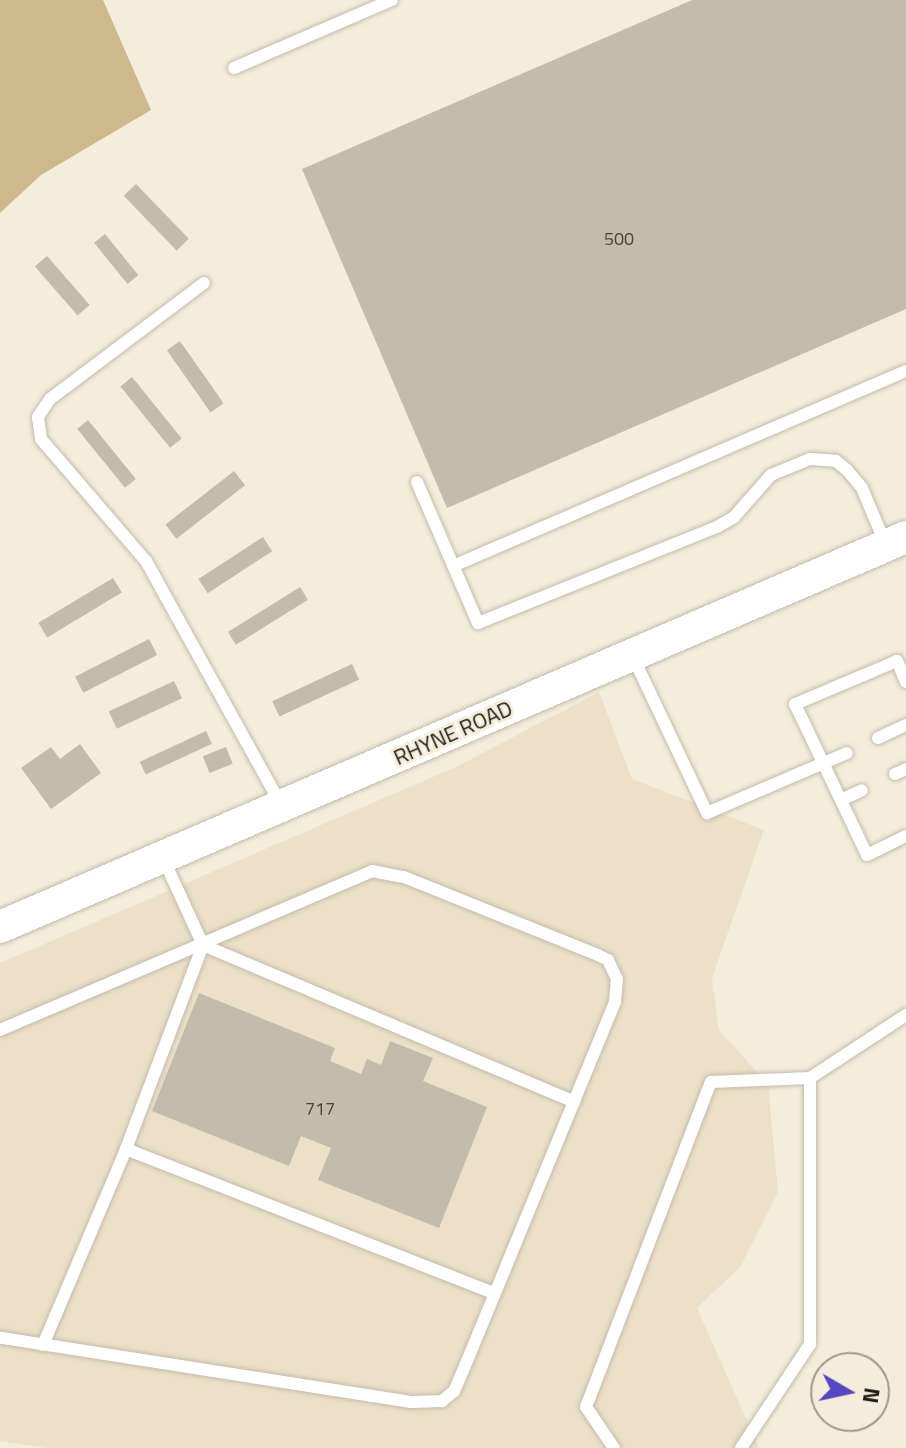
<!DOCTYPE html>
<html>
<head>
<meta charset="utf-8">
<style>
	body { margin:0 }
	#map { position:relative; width:906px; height:1448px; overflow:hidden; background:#f5eddc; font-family:"Titillium Web",sans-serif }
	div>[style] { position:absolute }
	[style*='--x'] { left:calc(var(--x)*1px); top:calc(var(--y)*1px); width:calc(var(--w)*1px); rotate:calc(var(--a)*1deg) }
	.built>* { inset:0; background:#ece0c8 }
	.forest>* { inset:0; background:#ceb98d }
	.building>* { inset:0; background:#c3bbab; transform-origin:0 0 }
	.roads { filter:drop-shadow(0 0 2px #c3bbab) drop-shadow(0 0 2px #c3bbab) }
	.service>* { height:12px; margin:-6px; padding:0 6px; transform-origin:6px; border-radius:6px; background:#fff }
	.tertiary>* { height:32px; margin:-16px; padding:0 16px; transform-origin:16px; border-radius:16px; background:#fff }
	span { translate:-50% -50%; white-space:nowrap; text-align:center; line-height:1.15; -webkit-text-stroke:6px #f5eddc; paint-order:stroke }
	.number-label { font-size:18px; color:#47433a }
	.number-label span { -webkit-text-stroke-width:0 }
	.street-label { font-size:22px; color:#1e1b15 }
	.north { position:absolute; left:810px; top:1352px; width:80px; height:80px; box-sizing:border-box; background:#f5eddc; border:2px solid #9f998c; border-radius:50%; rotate:99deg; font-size:22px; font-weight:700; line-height:32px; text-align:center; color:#1e1b15 }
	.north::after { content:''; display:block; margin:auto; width:28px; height:36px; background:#5348bf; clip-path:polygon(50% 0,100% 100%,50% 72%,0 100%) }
</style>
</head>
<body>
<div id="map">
	<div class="built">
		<div style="clip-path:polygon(599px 692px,632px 779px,764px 830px,712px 978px,719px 1030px,768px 1084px,778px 1192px,740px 1267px,697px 1308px,759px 1448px,46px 1448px,0 1441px,0 963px,456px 767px)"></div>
	</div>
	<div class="forest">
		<div style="clip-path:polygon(0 0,103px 0,151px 110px,41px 175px,0 213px)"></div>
	</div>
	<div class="building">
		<div style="clip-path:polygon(692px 0,906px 0,906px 309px,447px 508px,302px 169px)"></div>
		<div style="left:136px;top:184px;width:76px;height:17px;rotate:46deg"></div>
		<div style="left:105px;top:234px;width:53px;height:14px;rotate:51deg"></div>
		<div style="left:47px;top:256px;width:65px;height:16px;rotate:49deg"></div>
		<div style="left:180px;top:341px;width:76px;height:16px;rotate:55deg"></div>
		<div style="left:132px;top:377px;width:79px;height:15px;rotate:51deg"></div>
		<div style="left:88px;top:420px;width:76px;height:14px;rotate:51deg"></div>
		<div style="left:234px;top:471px;width:18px;height:87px;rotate:52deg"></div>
		<div style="left:263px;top:537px;width:17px;height:77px;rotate:57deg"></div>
		<div style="left:113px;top:578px;width:17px;height:87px;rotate:59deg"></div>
		<div style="left:300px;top:587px;width:15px;height:85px;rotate:58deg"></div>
		<div style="left:149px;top:639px;width:18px;height:83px;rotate:63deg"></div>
		<div style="left:352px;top:664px;width:17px;height:88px;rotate:65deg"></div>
		<div style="left:174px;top:681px;width:19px;height:72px;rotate:65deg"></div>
		<div style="left:206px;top:731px;width:14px;height:73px;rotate:65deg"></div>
		<div style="clip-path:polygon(80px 744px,101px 773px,51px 809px,21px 768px,51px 747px,60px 759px)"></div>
		<div style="left:226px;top:747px;width:18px;height:25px;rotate:68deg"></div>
		<div style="clip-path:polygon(199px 993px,335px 1048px,330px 1061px,361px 1074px,367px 1059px,381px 1065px,390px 1041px,433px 1058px,423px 1081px,487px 1107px,439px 1228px,318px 1180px,331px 1148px,301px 1136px,289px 1166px,152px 1111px)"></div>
	</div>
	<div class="roads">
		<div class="service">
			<div style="--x:234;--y:68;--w:172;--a:-23.3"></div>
			<div style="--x:204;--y:283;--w:193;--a:143"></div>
			<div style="--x:50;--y:399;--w:22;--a:124"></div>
			<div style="--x:38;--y:417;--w:22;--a:82"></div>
			<div style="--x:41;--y:439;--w:161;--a:49.3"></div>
			<div style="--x:146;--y:561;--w:279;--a:61"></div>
			<div style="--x:417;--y:482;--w:154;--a:66.6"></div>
			<div style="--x:478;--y:623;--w:258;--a:-21.9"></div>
			<div style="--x:717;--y:527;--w:20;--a:-30"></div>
			<div style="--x:734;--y:517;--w:56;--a:-48.6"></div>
			<div style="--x:771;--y:475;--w:42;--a:-22.3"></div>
			<div style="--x:810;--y:459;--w:26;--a:4"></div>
			<div style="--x:836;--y:461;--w:14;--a:39"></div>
			<div style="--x:847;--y:470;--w:23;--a:50"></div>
			<div style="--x:862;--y:488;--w:60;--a:67.3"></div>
			<div style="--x:453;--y:566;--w:493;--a:-23.3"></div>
			<div style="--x:633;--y:657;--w:173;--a:64.6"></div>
			<div style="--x:707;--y:813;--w:152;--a:-23.2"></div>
			<div style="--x:906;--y:682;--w:23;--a:-113"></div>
			<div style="--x:897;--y:661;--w:111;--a:157.1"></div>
			<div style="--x:795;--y:704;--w:167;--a:64.5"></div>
			<div style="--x:867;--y:855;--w:43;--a:-26"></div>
			<div style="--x:878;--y:738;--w:31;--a:-25"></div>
			<div style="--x:895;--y:774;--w:12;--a:-24"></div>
			<div style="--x:841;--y:800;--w:23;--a:-25"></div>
			<div style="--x:163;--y:858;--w:96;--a:65.3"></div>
			<div style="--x:203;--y:945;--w:403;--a:22.9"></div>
			<div style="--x:203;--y:945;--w:218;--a:110.7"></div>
			<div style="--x:126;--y:1149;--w:394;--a:21.4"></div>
			<div style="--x:0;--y:1030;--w:405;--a:-23.1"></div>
			<div style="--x:372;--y:871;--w:33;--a:11"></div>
			<div style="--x:404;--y:877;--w:209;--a:21.9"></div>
			<div style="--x:598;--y:955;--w:11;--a:27"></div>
			<div style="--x:608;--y:960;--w:21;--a:65"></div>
			<div style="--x:617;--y:979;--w:23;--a:95"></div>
			<div style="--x:615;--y:1002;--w:388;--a:112.4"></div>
			<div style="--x:467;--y:1361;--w:33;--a:113"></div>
			<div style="--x:454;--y:1391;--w:16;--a:140"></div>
			<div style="--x:442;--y:1401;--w:31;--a:178"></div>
			<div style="--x:411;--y:1402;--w:416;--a:-171.1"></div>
			<div style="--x:43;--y:1345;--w:213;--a:-67"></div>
			<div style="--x:614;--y:1448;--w:50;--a:-124.3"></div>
			<div style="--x:586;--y:1407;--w:348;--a:-69"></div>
			<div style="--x:711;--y:1082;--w:99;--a:-2.3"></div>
			<div style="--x:810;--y:1078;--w:115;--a:-33.3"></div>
			<div style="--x:741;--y:1448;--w:125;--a:-56.4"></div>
			<div style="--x:810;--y:1344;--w:266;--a:-90"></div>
		</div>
		<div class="tertiary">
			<div style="--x:0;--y:927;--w:986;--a:-23.29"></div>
		</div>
	</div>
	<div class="number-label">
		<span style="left:619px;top:239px">500</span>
		<span style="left:320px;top:1109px">717</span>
	</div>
	<div class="street-label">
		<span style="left:453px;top:733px;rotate:-24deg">RHYNE ROAD</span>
	</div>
	<div class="north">N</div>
</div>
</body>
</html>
